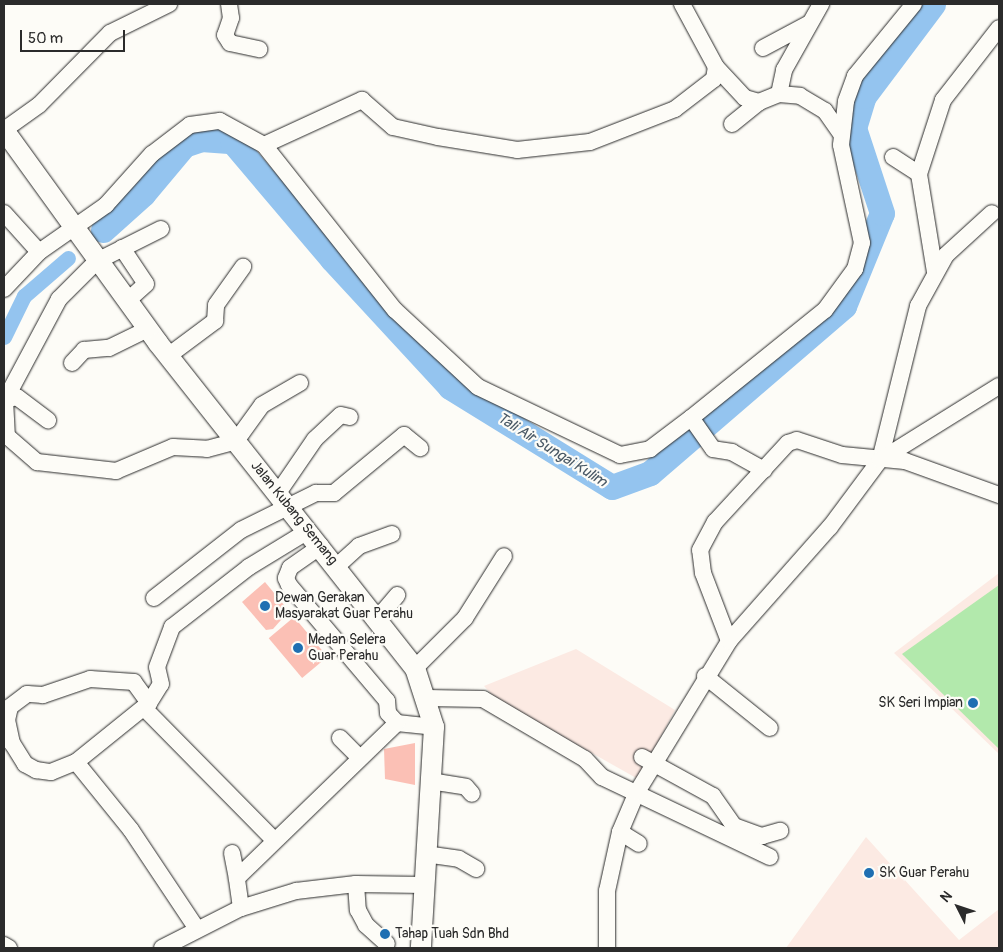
<!DOCTYPE html>
<html>
<head>
<meta charset="utf-8">
<style>
	body { margin:0 }
	#map { position:relative; width:1003px; height:952px; overflow:hidden; background:#fdfcf7; font-family:Pangolin,sans-serif }
	div>[style] { position:absolute }
	[style*='--x'] { left:calc(var(--x)*1px); top:calc(var(--y)*1px); width:calc(var(--w)*1px); rotate:calc(var(--a)*1deg) }
	.built>* { inset:0; background:#fceae3 }
	.green>* { inset:0; background:#b2e9ac }
	.canal>* { height:15px; margin:-7.5px; padding:0 7.5px; transform-origin:7.5px; border-radius:7.5px; background:#94c4ef }
	.river>* { height:25px; margin:-12.5px; padding:0 12.5px; transform-origin:12.5px; border-radius:12.5px; background:#94c4ef }
	.building>* { inset:0; background:#fbc0b5; transform-origin:0 0 }
	.roads { filter:drop-shadow(0 0 1px #2b2b2b) drop-shadow(0 0 1px #2b2b2b) }
	.minor>* { height:16px; margin:-8px; padding:0 8px; transform-origin:8px; border-radius:8px; background:#fdfcf7 }
	.major>* { height:20px; margin:-10px; padding:0 10px; transform-origin:10px; border-radius:10px; background:#fdfcf7 }
	.dots>* { width:14px; height:14px; translate:-50% -50%; box-sizing:border-box; border:2px solid #fdfcf7; border-radius:50% }
	span { translate:-50% -50%; white-space:nowrap; text-align:center; line-height:1.15; -webkit-text-stroke:4.5px #fdfcf7; paint-order:stroke }
	.street-label { font-size:14px; color:#2b2b2b }
	.poi-label { font-size:14px; color:#2b2b2b }
	.left { translate:0 -50%; text-align:left }
	.right { translate:-100% -50%; text-align:right }
	.water-label { font-size:15px; color:#4a5966; font-style:italic }
	.frame { position:absolute; inset:0; border:5px solid #2b2b2b; pointer-events:none }
	.north { position:absolute; left:933px; top:882px; width:50px; height:50px; -webkit-text-stroke:4px #fdfcf7; paint-order:stroke; rotate:311deg; font-size:14px; font-weight:700; line-height:20px; text-align:center; color:#2b2b2b }
	.north::after { content:''; display:block; margin:auto; width:18px; height:22px; background:#2b2b2b; clip-path:polygon(50% 0,100% 100%,50% 72%,0 100%) }
	.scale { position:absolute; left:20px; top:30px; width:105px; height:22px; box-sizing:border-box; border:2px solid #2b2b2b; border-top:0; padding-left:6px; font-size:15px; line-height:18px; white-space:nowrap; color:#2b2b2b; -webkit-text-stroke:4px #fdfcf7; paint-order:stroke }
</style>
</head>
<body>
<div id="map">
	<div class="built">
		<div style="clip-path:polygon(999px 573px,999px 754px,894px 653px)"></div>
		<div style="clip-path:polygon(576px 649px,675px 710px,638px 779px,496px 699px,484px 686px)"></div>
		<div style="clip-path:polygon(866px 837px,959px 940px,999px 909px,999px 948px,786px 948px)"></div>
	</div>
	<div class="green">
		<div style="clip-path:polygon(999px 585px,999px 749px,902px 654px)"></div>
	</div>
	<div class="canal">
		<div style="--x:4;--y:337;--w:46;--a:-64"></div>
		<div style="--x:24;--y:296;--w:58;--a:-40.8"></div>
	</div>
	<div class="river">
		<div style="--x:103;--y:230;--w:54;--a:-42"></div>
		<div style="--x:143;--y:194;--w:64;--a:-50.1"></div>
		<div style="--x:184;--y:145;--w:18;--a:-19"></div>
		<div style="--x:201;--y:139;--w:31;--a:4"></div>
		<div style="--x:232;--y:141;--w:155;--a:49.7"></div>
		<div style="--x:332;--y:259;--w:174;--a:47.3"></div>
		<div style="--x:450;--y:387;--w:190;--a:31.7"></div>
		<div style="--x:612;--y:487;--w:40;--a:-20.2"></div>
		<div style="--x:650;--y:473;--w:256;--a:-40.7"></div>
		<div style="--x:844;--y:306;--w:100;--a:-67.8"></div>
		<div style="--x:882;--y:213;--w:89;--a:-108.2"></div>
		<div style="--x:854;--y:128;--w:34;--a:-73"></div>
		<div style="--x:864;--y:96;--w:115;--a:-53.1"></div>
	</div>
	<div class="building">
		<div style="clip-path:polygon(265px 582px,289px 611px,273px 629px,266px 630px,242px 602px)"></div>
		<div style="left:294px;top:617px;width:52px;height:33px;rotate:50deg"></div>
		<div style="clip-path:polygon(415px 743px,415px 785px,385px 779px,384px 749px)"></div>
	</div>
	<div class="roads">
		<div class="minor">
			<div style="--x:229;--y:4;--w:14;--a:82"></div>
			<div style="--x:231;--y:18;--w:18;--a:109"></div>
			<div style="--x:225;--y:35;--w:9;--a:58"></div>
			<div style="--x:230;--y:43;--w:30;--a:12"></div>
			<div style="--x:682;--y:4;--w:72;--a:61.6"></div>
			<div style="--x:716;--y:67;--w:42;--a:46.9"></div>
			<div style="--x:745;--y:98;--w:15;--a:16"></div>
			<div style="--x:759;--y:102;--w:22;--a:-22"></div>
			<div style="--x:779;--y:94;--w:21;--a:5"></div>
			<div style="--x:800;--y:96;--w:29;--a:31"></div>
			<div style="--x:825;--y:111;--w:29;--a:55"></div>
			<div style="--x:763;--y:48;--w:51;--a:-28.1"></div>
			<div style="--x:779;--y:94;--w:25;--a:-78"></div>
			<div style="--x:784;--y:70;--w:76;--a:-60.7"></div>
			<div style="--x:732;--y:124;--w:35;--a:-39"></div>
			<div style="--x:4;--y:130;--w:43;--a:-35.5"></div>
			<div style="--x:39;--y:105;--w:101;--a:-45.4"></div>
			<div style="--x:110;--y:33;--w:66;--a:-26.2"></div>
			<div style="--x:264;--y:145;--w:108;--a:-24.7"></div>
			<div style="--x:362;--y:100;--w:41;--a:41.1"></div>
			<div style="--x:393;--y:127;--w:46;--a:12.5"></div>
			<div style="--x:438;--y:137;--w:80;--a:9.3"></div>
			<div style="--x:517;--y:150;--w:73;--a:-6.3"></div>
			<div style="--x:590;--y:142;--w:91;--a:-21.2"></div>
			<div style="--x:675;--y:109;--w:49;--a:-37.6"></div>
			<div style="--x:714;--y:79;--w:12;--a:-81"></div>
			<div style="--x:893;--y:157;--w:31;--a:33"></div>
			<div style="--x:4;--y:213;--w:52;--a:48.1"></div>
			<div style="--x:161;--y:229;--w:72;--a:153.4"></div>
			<div style="--x:97;--y:261;--w:54;--a:135"></div>
			<div style="--x:59;--y:299;--w:115;--a:118.1"></div>
			<div style="--x:5;--y:400;--w:36;--a:87"></div>
			<div style="--x:7;--y:436;--w:40;--a:41"></div>
			<div style="--x:37;--y:462;--w:80;--a:6.5"></div>
			<div style="--x:116;--y:471;--w:62;--a:-22.8"></div>
			<div style="--x:173;--y:447;--w:34;--a:3"></div>
			<div style="--x:207;--y:449;--w:30;--a:-15"></div>
			<div style="--x:236;--y:441;--w:44;--a:-54.2"></div>
			<div style="--x:262;--y:405;--w:44;--a:-30.1"></div>
			<div style="--x:122;--y:248;--w:43;--a:56.3"></div>
			<div style="--x:146;--y:284;--w:25;--a:138"></div>
			<div style="--x:935;--y:272;--w:99;--a:-99.3"></div>
			<div style="--x:919;--y:174;--w:78;--a:-72"></div>
			<div style="--x:943;--y:100;--w:91;--a:-52.1"></div>
			<div style="--x:4;--y:289;--w:51;--a:-46.6"></div>
			<div style="--x:39;--y:252;--w:82;--a:-35"></div>
			<div style="--x:106;--y:205;--w:69;--a:-48"></div>
			<div style="--x:152;--y:154;--w:48;--a:-37.3"></div>
			<div style="--x:190;--y:125;--w:30;--a:-8"></div>
			<div style="--x:220;--y:121;--w:50;--a:28.6"></div>
			<div style="--x:264;--y:145;--w:211;--a:51.6"></div>
			<div style="--x:395;--y:310;--w:113;--a:42.9"></div>
			<div style="--x:478;--y:387;--w:157;--a:25.6"></div>
			<div style="--x:620;--y:455;--w:31;--a:-11"></div>
			<div style="--x:650;--y:449;--w:51;--a:-37.1"></div>
			<div style="--x:168;--y:356;--w:59;--a:-36.7"></div>
			<div style="--x:215;--y:321;--w:16;--a:-86"></div>
			<div style="--x:216;--y:305;--w:47;--a:-54.6"></div>
			<div style="--x:72;--y:363;--w:18;--a:-47"></div>
			<div style="--x:84;--y:350;--w:25;--a:-5"></div>
			<div style="--x:109;--y:348;--w:43;--a:-26"></div>
			<div style="--x:5;--y:400;--w:12;--a:-14"></div>
			<div style="--x:17;--y:397;--w:39;--a:37"></div>
			<div style="--x:880;--y:460;--w:159;--a:-76.1"></div>
			<div style="--x:918;--y:306;--w:58;--a:-61.2"></div>
			<div style="--x:946;--y:255;--w:62;--a:-42.4"></div>
			<div style="--x:764;--y:470;--w:37;--a:-151"></div>
			<div style="--x:732;--y:452;--w:19;--a:-171"></div>
			<div style="--x:713;--y:449;--w:38;--a:-125"></div>
			<div style="--x:691;--y:418;--w:172;--a:-38.9"></div>
			<div style="--x:825;--y:310;--w:51;--a:-53.8"></div>
			<div style="--x:855;--y:269;--w:27;--a:-75"></div>
			<div style="--x:862;--y:243;--w:100;--a:-102.1"></div>
			<div style="--x:841;--y:145;--w:44;--a:-83.5"></div>
			<div style="--x:846;--y:101;--w:27;--a:-70"></div>
			<div style="--x:855;--y:76;--w:93;--a:-50.7"></div>
			<div style="--x:278;--y:493;--w:65;--a:-55.6"></div>
			<div style="--x:315;--y:439;--w:35;--a:-43"></div>
			<div style="--x:341;--y:415;--w:9;--a:13"></div>
			<div style="--x:321;--y:546;--w:38;--a:145"></div>
			<div style="--x:290;--y:568;--w:11;--a:112"></div>
			<div style="--x:286;--y:578;--w:8;--a:67"></div>
			<div style="--x:289;--y:585;--w:152;--a:49.8"></div>
			<div style="--x:387;--y:701;--w:12;--a:85"></div>
			<div style="--x:388;--y:713;--w:13;--a:48"></div>
			<div style="--x:397;--y:723;--w:37;--a:6"></div>
			<div style="--x:337;--y:566;--w:30;--a:-42"></div>
			<div style="--x:359;--y:546;--w:35;--a:-20"></div>
			<div style="--x:154;--y:598;--w:110;--a:-38"></div>
			<div style="--x:241;--y:530;--w:84;--a:-26.3"></div>
			<div style="--x:316;--y:493;--w:18;--a:0"></div>
			<div style="--x:334;--y:493;--w:91;--a:-39.6"></div>
			<div style="--x:404;--y:435;--w:21;--a:39"></div>
			<div style="--x:378;--y:618;--w:30;--a:-50"></div>
			<div style="--x:729;--y:641;--w:73;--a:-110.9"></div>
			<div style="--x:703;--y:573;--w:23;--a:-97"></div>
			<div style="--x:700;--y:550;--w:32;--a:-62"></div>
			<div style="--x:715;--y:522;--w:108;--a:-47.3"></div>
			<div style="--x:788;--y:443;--w:9;--a:-18"></div>
			<div style="--x:797;--y:440;--w:47;--a:18.4"></div>
			<div style="--x:842;--y:455;--w:63;--a:5.4"></div>
			<div style="--x:905;--y:461;--w:100;--a:19.9"></div>
			<div style="--x:415;--y:668;--w:71;--a:-45"></div>
			<div style="--x:465;--y:618;--w:73;--a:-57.8"></div>
			<div style="--x:705;--y:676;--w:83;--a:38.7"></div>
			<div style="--x:427;--y:698;--w:56;--a:1"></div>
			<div style="--x:483;--y:699;--w:118;--a:30.5"></div>
			<div style="--x:585;--y:759;--w:25;--a:47"></div>
			<div style="--x:602;--y:777;--w:186;--a:25.5"></div>
			<div style="--x:149;--y:703;--w:22;--a:-58"></div>
			<div style="--x:161;--y:684;--w:17;--a:-103"></div>
			<div style="--x:157;--y:667;--w:43;--a:-69.4"></div>
			<div style="--x:172;--y:627;--w:98;--a:-37.9"></div>
			<div style="--x:249;--y:567;--w:69;--a:-31.4"></div>
			<div style="--x:145;--y:709;--w:184;--a:45.4"></div>
			<div style="--x:340;--y:738;--w:28;--a:45"></div>
			<div style="--x:642;--y:757;--w:81;--a:28.8"></div>
			<div style="--x:713;--y:796;--w:37;--a:55"></div>
			<div style="--x:734;--y:826;--w:30;--a:20"></div>
			<div style="--x:762;--y:836;--w:19;--a:-16"></div>
			<div style="--x:76;--y:762;--w:94;--a:-38.9"></div>
			<div style="--x:149;--y:703;--w:26;--a:-126"></div>
			<div style="--x:134;--y:682;--w:44;--a:-176.1"></div>
			<div style="--x:90;--y:679;--w:50;--a:161.2"></div>
			<div style="--x:43;--y:695;--w:16;--a:-176"></div>
			<div style="--x:27;--y:694;--w:21;--a:143"></div>
			<div style="--x:10;--y:707;--w:13;--a:103"></div>
			<div style="--x:7;--y:720;--w:24;--a:78"></div>
			<div style="--x:12;--y:743;--w:25;--a:58"></div>
			<div style="--x:25;--y:764;--w:13;--a:29"></div>
			<div style="--x:36;--y:770;--w:15;--a:8"></div>
			<div style="--x:51;--y:772;--w:27;--a:-22"></div>
			<div style="--x:76;--y:762;--w:87;--a:51"></div>
			<div style="--x:131;--y:830;--w:119;--a:56.3"></div>
			<div style="--x:430;--y:781;--w:36;--a:9"></div>
			<div style="--x:466;--y:787;--w:9;--a:49"></div>
			<div style="--x:620;--y:832;--w:22;--a:32"></div>
			<div style="--x:232;--y:853;--w:25;--a:79"></div>
			<div style="--x:425;--y:854;--w:34;--a:8"></div>
			<div style="--x:459;--y:859;--w:20;--a:30"></div>
			<div style="--x:356;--y:884;--w:26;--a:86"></div>
			<div style="--x:358;--y:910;--w:17;--a:62"></div>
			<div style="--x:366;--y:925;--w:28;--a:42"></div>
			<div style="--x:241;--y:908;--w:30;--a:-98"></div>
			<div style="--x:237;--y:878;--w:223;--a:-44.1"></div>
			<div style="--x:4;--y:945;--w:6;--a:31"></div>
			<div style="--x:162;--y:948;--w:89;--a:-26.9"></div>
			<div style="--x:241;--y:908;--w:58;--a:-17.2"></div>
			<div style="--x:296;--y:891;--w:60;--a:-6.7"></div>
			<div style="--x:356;--y:884;--w:68;--a:0.8"></div>
			<div style="--x:607;--y:948;--w:57;--a:-90"></div>
			<div style="--x:607;--y:891;--w:60;--a:-77.6"></div>
			<div style="--x:620;--y:832;--w:43;--a:-67"></div>
			<div style="--x:637;--y:792;--w:177;--a:-58.6"></div>
			<div style="--x:729;--y:641;--w:152;--a:-48.5"></div>
			<div style="--x:830;--y:527;--w:84;--a:-53.3"></div>
			<div style="--x:880;--y:460;--w:140;--a:-31.9"></div>
		</div>
		<div class="major">
			<div style="--x:4;--y:130;--w:263;--a:54.1"></div>
			<div style="--x:158;--y:343;--w:414;--a:51.7"></div>
			<div style="--x:415;--y:668;--w:62;--a:72.1"></div>
			<div style="--x:434;--y:727;--w:221;--a:93.4"></div>
		</div>
	</div>
	<div class="dots">
		<div style="left:265px;top:606px;background:#1f6fb2"></div>
		<div style="left:298px;top:648px;background:#1f6fb2"></div>
		<div style="left:973px;top:703px;background:#1f6fb2"></div>
		<div style="left:869px;top:873px;background:#1f6fb2"></div>
		<div style="left:385px;top:934px;background:#1f6fb2"></div>
	</div>
	<div class="street-label">
		<span style="left:294px;top:513px;rotate:51deg">Jalan Kubang Semang</span>
	</div>
	<div class="poi-label">
		<span class="left" style="left:275px;top:606px">Dewan Gerakan<br>Masyarakat Guar Perahu</span>
		<span class="left" style="left:308px;top:648px">Medan Selera<br>Guar Perahu</span>
		<span class="right" style="left:963px;top:703px">SK Seri Impian</span>
		<span class="left" style="left:879px;top:873px">SK Guar Perahu</span>
		<span class="left" style="left:395px;top:934px">Tahap Tuah Sdn Bhd</span>
	</div>
	<div class="water-label">
		<span style="left:552px;top:450px;rotate:32deg">Tali Air Sungai Kulim</span>
	</div>
	<div class="frame"></div>
	<div class="north">N</div>
	<div class="scale">50 m</div>
</div>
</body>
</html>
